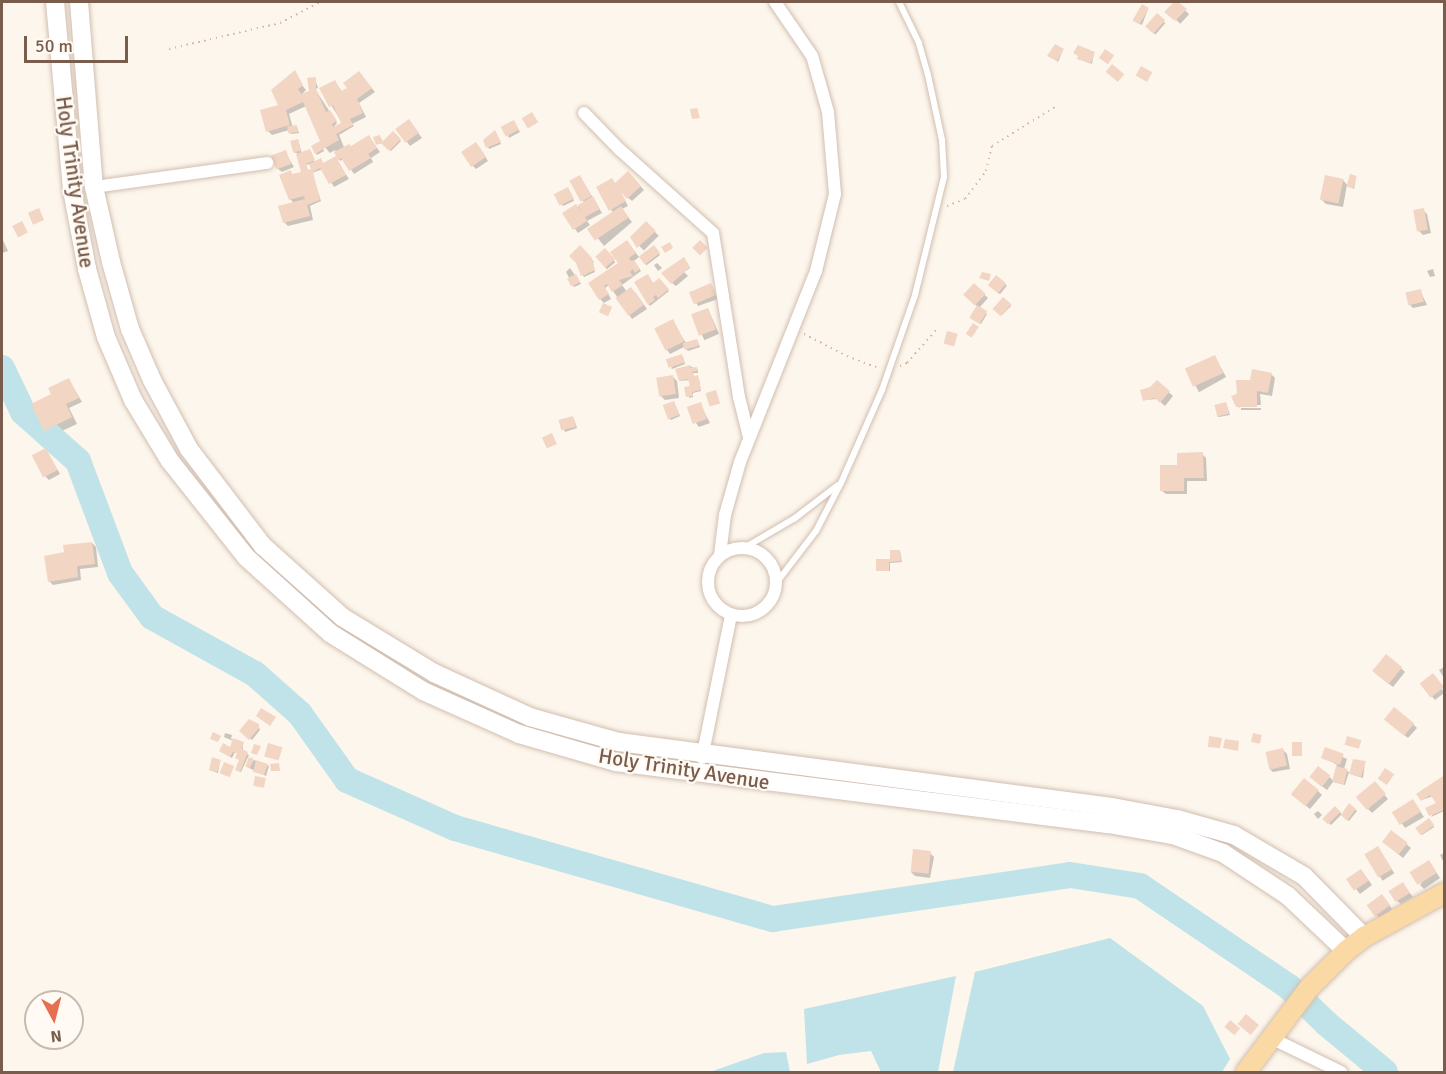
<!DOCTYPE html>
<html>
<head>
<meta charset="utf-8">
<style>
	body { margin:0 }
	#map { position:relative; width:1446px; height:1074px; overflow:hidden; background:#fdf6ec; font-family:Signika,sans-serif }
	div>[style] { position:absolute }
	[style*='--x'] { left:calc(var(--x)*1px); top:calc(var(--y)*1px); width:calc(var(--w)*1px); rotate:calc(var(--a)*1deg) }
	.water>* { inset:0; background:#bfe3e8 }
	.shadow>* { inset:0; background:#0003; transform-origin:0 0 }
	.river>* { height:26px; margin:-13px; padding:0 13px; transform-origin:13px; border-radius:13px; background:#bfe3e8 }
	.building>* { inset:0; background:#f3d5c3; transform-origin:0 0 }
	.path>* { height:2px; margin-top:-1px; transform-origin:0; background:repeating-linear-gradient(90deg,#d9b8a5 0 1.5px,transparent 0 6px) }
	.roads { filter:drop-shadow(0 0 2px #d1beb0) drop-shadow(0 0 2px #d1beb0) }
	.service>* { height:6px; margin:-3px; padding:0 3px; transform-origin:3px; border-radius:3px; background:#fff }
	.minor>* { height:12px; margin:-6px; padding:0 6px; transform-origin:6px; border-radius:6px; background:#fff }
	.minor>.ring { margin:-6px; padding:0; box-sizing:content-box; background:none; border:12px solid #fff; border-radius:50% }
	.secondary>* { height:18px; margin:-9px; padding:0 9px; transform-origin:9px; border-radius:9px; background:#fff }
	.primary>* { height:20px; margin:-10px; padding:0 10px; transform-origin:10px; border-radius:10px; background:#fbd9a5 }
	span { translate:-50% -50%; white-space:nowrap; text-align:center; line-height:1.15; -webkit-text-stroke:4.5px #fffaf3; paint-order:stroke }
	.street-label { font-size:21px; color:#7a5c4d }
	.frame { position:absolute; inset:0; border:3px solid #7a5c4d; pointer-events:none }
	.north { position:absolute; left:24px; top:990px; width:60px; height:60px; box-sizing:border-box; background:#fffaf3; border:2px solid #cabbb1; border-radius:50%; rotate:173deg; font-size:16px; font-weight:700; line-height:24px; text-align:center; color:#7a5c4d }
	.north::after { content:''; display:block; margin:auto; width:21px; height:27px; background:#e76f51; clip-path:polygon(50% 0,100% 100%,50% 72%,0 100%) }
	.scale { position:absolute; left:24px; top:36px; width:104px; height:27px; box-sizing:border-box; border:3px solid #7a5c4d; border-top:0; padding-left:8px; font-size:18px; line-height:21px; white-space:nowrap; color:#7a5c4d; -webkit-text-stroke:4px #fffaf3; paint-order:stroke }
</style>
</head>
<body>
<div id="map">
	<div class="water">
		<div style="clip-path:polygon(1110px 938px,1203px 1006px,1230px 1059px,1222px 1072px,953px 1072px,975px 972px)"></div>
		<div style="clip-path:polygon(956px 976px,938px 1072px,881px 1072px,871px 1051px,839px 1055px,807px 1064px,804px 1009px)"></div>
		<div style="clip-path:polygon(786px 1052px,790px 1072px,710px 1072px,764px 1053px)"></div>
	</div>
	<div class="shadow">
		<div style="left:1176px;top:2px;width:18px;height:13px;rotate:43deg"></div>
		<div style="clip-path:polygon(1148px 9px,1142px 25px,1136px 22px)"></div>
		<div style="left:1157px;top:16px;width:11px;height:15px;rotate:41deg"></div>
		<div style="clip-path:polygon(1063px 50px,1058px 62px,1051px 57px)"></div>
		<div style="clip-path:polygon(1094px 53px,1092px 64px,1078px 59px,1079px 56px)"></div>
		<div style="clip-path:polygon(359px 73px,375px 92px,359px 103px,366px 117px,352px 124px,354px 126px,339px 135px,344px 147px,351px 148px,369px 137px,380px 152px,371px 158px,373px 162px,354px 174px,344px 159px,340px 161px,335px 150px,330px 153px,321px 143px,324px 151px,317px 155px,313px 147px,322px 142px,306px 106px,289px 114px,293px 128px,297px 127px,299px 133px,291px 134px,289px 130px,272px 135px,268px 131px,262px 111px,280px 106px,273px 91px,294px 75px,306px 90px,299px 97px,312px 91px,309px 79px,315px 79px,318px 88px,315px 89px,337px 123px,331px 130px,343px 124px,321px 89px,335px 81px,342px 92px,349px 89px,345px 83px)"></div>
		<div style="clip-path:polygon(515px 124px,520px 132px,509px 138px,508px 136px)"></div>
		<div style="clip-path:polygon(412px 125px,422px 138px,410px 146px,397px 129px)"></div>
		<div style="clip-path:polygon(393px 133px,401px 141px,391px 151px,384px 143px,377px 144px,381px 138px,383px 143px)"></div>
		<div style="clip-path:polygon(496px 133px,501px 144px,489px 149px,488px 147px)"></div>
		<div style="clip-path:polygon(evenodd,298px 140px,302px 154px,310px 151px,315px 163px,323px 164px,335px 158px,349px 179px,334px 187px,323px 169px,312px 173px,321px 201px,310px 206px,313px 220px,288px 226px,284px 222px,294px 203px,290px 199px,290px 172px,293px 175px,304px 172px,297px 153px,293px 152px,298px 140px,310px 164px,314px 170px,308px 171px,306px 165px,310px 164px)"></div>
		<div style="clip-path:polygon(480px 148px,488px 161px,476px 169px,472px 165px)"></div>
		<div style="clip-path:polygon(285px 152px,294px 167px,282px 172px,278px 169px)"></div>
		<div style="clip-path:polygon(628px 173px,644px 190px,632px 201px,620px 191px,628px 206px,622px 209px,632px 222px,604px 246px,592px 231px,614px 213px,611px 210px,612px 180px,616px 184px)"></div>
		<div style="clip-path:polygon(1356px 177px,1354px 189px,1347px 185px,1343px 207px,1326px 204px,1322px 200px,1343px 180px,1348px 186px)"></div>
		<div style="clip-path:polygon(581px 178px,602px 213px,587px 221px,590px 225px,578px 233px,564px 214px,585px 203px,581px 199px)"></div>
		<div style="clip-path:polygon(569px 190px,574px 201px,563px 206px,562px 205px)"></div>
		<div style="clip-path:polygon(1423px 210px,1427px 214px,1431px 233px,1423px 235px,1419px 231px)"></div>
		<div style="left:646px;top:223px;width:18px;height:21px;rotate:45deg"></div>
		<div style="clip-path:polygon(2px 238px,8px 251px,2px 253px)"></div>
		<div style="clip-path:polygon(630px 245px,639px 257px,634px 261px,641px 271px,622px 285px,627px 292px,635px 292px,647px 309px,632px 319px,609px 285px,605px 288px,611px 299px,604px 303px,600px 299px,599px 276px,620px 263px)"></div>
		<div style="clip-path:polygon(580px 247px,594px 262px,592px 264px,595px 272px,584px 277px,579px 269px,585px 275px,587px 273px)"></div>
		<div style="left:654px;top:247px;width:10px;height:17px;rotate:53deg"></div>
		<div style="left:605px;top:250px;width:16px;height:11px;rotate:50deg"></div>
		<div style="clip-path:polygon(685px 260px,690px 268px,684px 272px,688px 276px,676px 286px,672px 283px)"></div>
		<div style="clip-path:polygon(657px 263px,662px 268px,658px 271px,654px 265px)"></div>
		<div style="clip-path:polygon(570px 268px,581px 284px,574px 287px,566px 272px)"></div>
		<div style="clip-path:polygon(1433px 269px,1435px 276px,1430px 277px,1427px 271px)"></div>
		<div style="clip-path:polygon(647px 276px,654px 284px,659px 280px,669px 291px,650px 306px,647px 302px)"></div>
		<div style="left:996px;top:277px;width:14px;height:11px;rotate:39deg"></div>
		<div style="clip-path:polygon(711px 285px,718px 299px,698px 306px,690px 292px)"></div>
		<div style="clip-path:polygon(974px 285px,988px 298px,979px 308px,987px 314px,981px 324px,973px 319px,978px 307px,965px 295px)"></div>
		<div style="clip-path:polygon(1420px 290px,1427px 305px,1413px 308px,1409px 304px)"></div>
		<div style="left:1004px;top:299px;width:10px;height:13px;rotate:45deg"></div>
		<div style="left:708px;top:309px;width:27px;height:16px;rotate:66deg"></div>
		<div style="clip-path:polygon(672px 321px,686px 343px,697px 340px,700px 347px,688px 351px,684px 347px,670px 354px,667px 350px)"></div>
		<div style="clip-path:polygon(683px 357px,685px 364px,672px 369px,671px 368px)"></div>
		<div style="left:1215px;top:357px;width:23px;height:31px;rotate:61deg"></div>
		<div style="clip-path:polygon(690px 366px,698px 370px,698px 373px,693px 373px,694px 378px,699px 379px,701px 391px,693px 393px,693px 397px,689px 398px,690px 380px,680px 381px)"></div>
		<div style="clip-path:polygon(1271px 374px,1275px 378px,1272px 396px,1260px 394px,1261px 405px,1240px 405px,1240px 408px,1238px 406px,1238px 408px,1233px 397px,1251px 381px)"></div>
		<div style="clip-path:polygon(673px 377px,677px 381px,679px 398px,665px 400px,661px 396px)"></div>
		<div style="clip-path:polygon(69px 380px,82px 402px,69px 408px,77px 424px,51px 436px,45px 430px)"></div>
		<div style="clip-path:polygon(1157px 382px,1173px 396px,1165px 406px,1157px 399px,1144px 400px)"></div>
		<div style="clip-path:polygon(674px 402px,680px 416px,671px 420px,669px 418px)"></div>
		<div style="clip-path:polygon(1226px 403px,1230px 415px,1219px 417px,1217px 416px)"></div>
		<div style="clip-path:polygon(700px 404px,710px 423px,699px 427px,696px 423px)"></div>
		<div style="left:1241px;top:408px;width:20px;height:2px"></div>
		<div style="clip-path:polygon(574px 419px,577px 428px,565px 432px,564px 430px)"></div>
		<div style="clip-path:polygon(46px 450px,60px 474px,49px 480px,45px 476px)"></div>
		<div style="clip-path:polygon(1202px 454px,1206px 458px,1207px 481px,1187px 481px,1187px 494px,1166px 494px,1162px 491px,1179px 466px)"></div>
		<div style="clip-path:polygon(92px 543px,96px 547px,98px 567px,80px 569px,81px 580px,53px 585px,49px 581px)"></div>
		<div style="clip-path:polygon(900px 551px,902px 562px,890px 563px,890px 571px,878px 570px,878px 560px,892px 560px)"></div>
		<div style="clip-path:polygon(1444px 667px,1444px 678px,1439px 670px)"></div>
		<div style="clip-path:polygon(1401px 668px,1405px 672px,1393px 687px,1378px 675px)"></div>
		<div style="clip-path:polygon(1436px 678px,1444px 693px,1435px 700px,1421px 683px)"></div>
		<div style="clip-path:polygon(1389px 723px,1413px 724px,1417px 728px,1408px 738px)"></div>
		<div style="clip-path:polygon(258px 725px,260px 730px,252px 740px,241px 731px)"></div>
		<div style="clip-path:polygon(225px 733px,232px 735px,231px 739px,243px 744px,243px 752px,249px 755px,241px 772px,238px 771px,241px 760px,239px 754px,235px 752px,232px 758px,222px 752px,230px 749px,233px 741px,224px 737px)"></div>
		<div style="clip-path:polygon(1326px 749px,1347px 759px,1344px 769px,1349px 772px,1345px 785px,1333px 782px,1327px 790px,1315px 781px,1318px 768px,1333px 780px,1337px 765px,1323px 757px)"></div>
		<div style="clip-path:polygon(1283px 750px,1287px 754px,1290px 769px,1273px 772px,1269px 768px)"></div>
		<div style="clip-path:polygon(254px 760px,269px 766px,266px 776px,247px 767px)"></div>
		<div style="clip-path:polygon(220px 761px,218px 773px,212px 771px,210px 770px)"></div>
		<div style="clip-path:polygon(1365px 762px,1363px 778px,1353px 775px)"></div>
		<div style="clip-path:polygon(1443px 778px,1444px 811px,1431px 817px,1439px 804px,1433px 796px,1422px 800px)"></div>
		<div style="clip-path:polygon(1374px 783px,1388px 799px,1372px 813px,1368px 809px)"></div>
		<div style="clip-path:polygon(1318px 791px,1322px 795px,1310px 809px,1296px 798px)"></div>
		<div style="clip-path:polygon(1349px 805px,1357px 811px,1349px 821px,1344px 817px,1342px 814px,1331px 825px,1324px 818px,1335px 808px,1343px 815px)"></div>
		<div style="clip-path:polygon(1416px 805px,1424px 817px,1405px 828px,1394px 812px)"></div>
		<div style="clip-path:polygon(1318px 811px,1322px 815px,1318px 819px,1314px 814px)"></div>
		<div style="clip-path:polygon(1430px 821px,1434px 827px,1422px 835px,1421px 833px)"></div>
		<div style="clip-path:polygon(1392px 832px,1411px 848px,1403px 858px,1387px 845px)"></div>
		<div style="left:1378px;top:848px;width:30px;height:14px;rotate:57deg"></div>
		<div style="clip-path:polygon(930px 853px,934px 857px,930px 878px,915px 876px,911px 872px)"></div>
		<div style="clip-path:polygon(1444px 853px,1444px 863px,1440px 855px)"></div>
		<div style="clip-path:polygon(1432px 866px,1440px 878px,1424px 889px,1420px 885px)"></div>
		<div style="clip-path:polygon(1364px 874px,1372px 885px,1360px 894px,1348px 879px)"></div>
		<div style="clip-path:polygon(1403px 884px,1413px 897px,1401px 904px,1397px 901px)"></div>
		<div style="clip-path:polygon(1386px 900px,1392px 909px,1380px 918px,1376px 915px)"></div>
	</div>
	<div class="river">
		<div style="--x:2;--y:368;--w:49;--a:64.5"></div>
		<div style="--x:23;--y:412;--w:74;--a:41.7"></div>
		<div style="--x:78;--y:461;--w:120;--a:69.4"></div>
		<div style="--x:120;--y:573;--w:54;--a:54"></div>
		<div style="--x:152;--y:617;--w:118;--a:29"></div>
		<div style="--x:255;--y:674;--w:60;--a:41.6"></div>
		<div style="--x:300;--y:714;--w:81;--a:54.5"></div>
		<div style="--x:347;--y:780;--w:118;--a:24"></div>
		<div style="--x:455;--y:828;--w:331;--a:16"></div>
		<div style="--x:773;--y:919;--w:300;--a:-8.4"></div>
		<div style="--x:1070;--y:875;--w:71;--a:8.9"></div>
		<div style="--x:1140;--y:886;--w:180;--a:34.1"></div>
		<div style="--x:1289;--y:987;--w:53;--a:44.2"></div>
		<div style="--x:1327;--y:1024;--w:75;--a:39.6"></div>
	</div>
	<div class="building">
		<div style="clip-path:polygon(1174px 2px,1178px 2px,1187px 9px,1175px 21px,1164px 12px)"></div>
		<div style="left:1142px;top:4px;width:8px;height:19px;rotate:30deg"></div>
		<div style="left:1157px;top:13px;width:11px;height:18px;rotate:41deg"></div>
		<div style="clip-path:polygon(1055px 44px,1064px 49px,1057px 61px,1047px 56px)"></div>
		<div style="clip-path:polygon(1078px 45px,1095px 52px,1091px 63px,1077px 59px,1078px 56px,1073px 53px)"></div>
		<div style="left:1105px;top:49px;width:11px;height:11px;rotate:34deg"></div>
		<div style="left:1112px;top:64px;width:16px;height:10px;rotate:40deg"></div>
		<div style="left:1141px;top:66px;width:13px;height:11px;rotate:29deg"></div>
		<div style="clip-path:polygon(295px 70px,303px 85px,298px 89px,301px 94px,309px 91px,307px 78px,316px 77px,316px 89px,326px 112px,330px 110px,337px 121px,332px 124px,333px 127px,341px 123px,333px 105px,329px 107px,319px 88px,335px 80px,341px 91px,347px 88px,343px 83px,359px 71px,372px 88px,357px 99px,363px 113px,350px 119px,353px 125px,336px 134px,339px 140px,315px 154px,311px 146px,320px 141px,303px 102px,286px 110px,290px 125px,266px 132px,260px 110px,278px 105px,271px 90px)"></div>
		<div style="clip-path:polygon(697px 108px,700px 118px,692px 119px,690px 109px)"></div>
		<div style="left:532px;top:112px;width:12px;height:12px;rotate:59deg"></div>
		<div style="left:409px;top:119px;width:17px;height:17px;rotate:54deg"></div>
		<div style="left:514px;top:120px;width:11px;height:15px;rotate:63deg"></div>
		<div style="left:297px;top:125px;width:7px;height:10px;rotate:82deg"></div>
		<div style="clip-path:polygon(495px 130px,501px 142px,486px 148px,483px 140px)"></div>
		<div style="clip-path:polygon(393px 131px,401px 139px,389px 151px,381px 143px,376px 145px,373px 137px,380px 135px,382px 142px)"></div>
		<div style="clip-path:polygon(369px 135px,377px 148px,368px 154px,371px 158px,349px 171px,341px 158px,338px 160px,346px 175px,329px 184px,320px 168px,313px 172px,320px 200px,307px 205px,310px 216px,283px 223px,278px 206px,305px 199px,304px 196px,289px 200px,279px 175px,291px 170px,292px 174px,301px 172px,296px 154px,310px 149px,315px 160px,306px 164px,307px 170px,311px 169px,309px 164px,321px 158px,323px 163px,336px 156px,334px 152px,349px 144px,351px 146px)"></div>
		<div style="left:298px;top:139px;width:12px;height:8px;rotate:76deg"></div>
		<div style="left:476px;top:142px;width:18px;height:18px;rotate:56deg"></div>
		<div style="left:286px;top:150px;width:15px;height:16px;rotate:70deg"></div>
		<div style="clip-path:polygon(628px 171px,641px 186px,627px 199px,619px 190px,626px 201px,609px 211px,596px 187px,612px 178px,615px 183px)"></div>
		<div style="left:1350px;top:174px;width:7px;height:13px;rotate:16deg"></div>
		<div style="left:580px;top:175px;width:24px;height:12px;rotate:62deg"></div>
		<div style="left:1325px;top:175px;width:19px;height:25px;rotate:12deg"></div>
		<div style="left:568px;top:187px;width:13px;height:16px;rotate:63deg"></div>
		<div style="clip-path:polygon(593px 196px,600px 209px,585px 217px,587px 221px,573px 230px,562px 213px,576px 204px,582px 212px,578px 205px)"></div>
		<div style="left:621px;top:206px;width:14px;height:41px;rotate:56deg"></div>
		<div style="left:39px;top:208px;width:13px;height:12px;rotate:67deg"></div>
		<div style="left:1424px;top:208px;width:22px;height:11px;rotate:80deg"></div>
		<div style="left:22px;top:221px;width:13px;height:11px;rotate:63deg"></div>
		<div style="clip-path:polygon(646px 221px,656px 231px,637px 248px,630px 237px)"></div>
		<div style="clip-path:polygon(627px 240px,636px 253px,629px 258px,631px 261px,634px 260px,640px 269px,635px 273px,633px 269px,630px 272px,633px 276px,619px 280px,623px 285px,612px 292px,607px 284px,604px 286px,609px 294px,599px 300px,588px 283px,618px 263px,610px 252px)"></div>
		<div style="left:700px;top:240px;width:11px;height:11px;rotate:45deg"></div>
		<div style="clip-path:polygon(670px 242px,673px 248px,665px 253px,661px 247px)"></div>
		<div style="clip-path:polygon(580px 245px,592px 258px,595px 270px,581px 276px,576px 263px,569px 256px)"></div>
		<div style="left:654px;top:245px;width:10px;height:19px;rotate:53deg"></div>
		<div style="left:605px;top:248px;width:15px;height:13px;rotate:48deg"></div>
		<div style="clip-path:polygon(684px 257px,690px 267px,671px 284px,661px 273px)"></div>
		<div style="clip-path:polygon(982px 272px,991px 274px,989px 281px,979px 278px)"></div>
		<div style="left:576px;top:274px;width:9px;height:10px;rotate:63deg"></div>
		<div style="clip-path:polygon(648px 274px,653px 283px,659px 278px,669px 289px,658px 298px,656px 295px,653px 297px,655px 300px,648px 305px,634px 282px)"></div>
		<div style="left:996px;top:275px;width:13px;height:13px;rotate:39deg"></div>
		<div style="left:711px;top:283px;width:13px;height:24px;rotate:67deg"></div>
		<div style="left:974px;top:283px;width:16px;height:16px;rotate:43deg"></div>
		<div style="left:631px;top:287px;width:22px;height:19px;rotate:54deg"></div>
		<div style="left:1421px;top:289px;width:13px;height:16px;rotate:77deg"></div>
		<div style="left:1003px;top:297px;width:11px;height:16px;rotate:41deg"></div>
		<div style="left:603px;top:303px;width:10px;height:10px;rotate:24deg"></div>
		<div style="left:977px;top:305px;width:12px;height:15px;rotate:31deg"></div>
		<div style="left:708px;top:308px;width:23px;height:18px;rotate:70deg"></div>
		<div style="left:673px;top:319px;width:25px;height:21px;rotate:63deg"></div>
		<div style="left:973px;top:323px;width:7px;height:13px;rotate:34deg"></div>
		<div style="left:947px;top:331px;width:11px;height:13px;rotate:15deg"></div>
		<div style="left:697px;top:339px;width:7px;height:15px;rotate:74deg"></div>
		<div style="left:682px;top:354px;width:9px;height:17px;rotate:72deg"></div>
		<div style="left:1215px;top:355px;width:20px;height:33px;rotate:66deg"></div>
		<div style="clip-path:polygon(690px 365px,691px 368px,697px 367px,698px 371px,692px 372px,694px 376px,698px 375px,701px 390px,692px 392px,693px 396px,686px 397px,684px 387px,690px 386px,688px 379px,679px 381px,675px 369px)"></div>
		<div style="clip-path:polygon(1252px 369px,1272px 373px,1268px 393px,1257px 391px,1257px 407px,1236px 407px,1231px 396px,1237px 394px,1236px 380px,1250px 380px)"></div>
		<div style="left:673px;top:375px;width:19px;height:17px;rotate:81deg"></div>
		<div style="clip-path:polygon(69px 378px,79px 398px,66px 404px,72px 417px,44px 431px,31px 404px,51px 394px,48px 388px)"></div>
		<div style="clip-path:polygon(1157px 380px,1170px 391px,1160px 403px,1155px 398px,1143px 401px,1140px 390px,1150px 387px)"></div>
		<div style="left:716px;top:390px;width:14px;height:11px;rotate:73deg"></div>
		<div style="left:674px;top:401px;width:15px;height:12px;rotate:70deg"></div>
		<div style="left:701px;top:402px;width:18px;height:15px;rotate:71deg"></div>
		<div style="left:1226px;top:402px;width:12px;height:12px;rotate:76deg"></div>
		<div style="left:573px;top:416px;width:11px;height:15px;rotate:75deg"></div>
		<div style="left:552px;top:433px;width:12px;height:11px;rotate:66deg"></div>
		<div style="left:46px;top:448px;width:25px;height:16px;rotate:63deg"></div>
		<div style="clip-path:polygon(1203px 452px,1204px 478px,1184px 478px,1184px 491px,1160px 491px,1160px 465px,1177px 465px,1177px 453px)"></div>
		<div style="clip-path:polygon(92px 542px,95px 564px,77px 566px,78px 577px,48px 582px,44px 556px,64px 552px,63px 545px)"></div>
		<div style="clip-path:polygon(890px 550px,900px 550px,901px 561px,889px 562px,889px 571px,876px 571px,876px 559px,890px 559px)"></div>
		<div style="left:1386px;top:654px;width:21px;height:22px;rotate:39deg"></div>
		<div style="left:1433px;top:673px;width:18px;height:17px;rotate:52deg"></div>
		<div style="left:1394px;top:707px;width:26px;height:16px;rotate:39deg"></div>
		<div style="clip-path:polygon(261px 708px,276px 717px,270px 726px,256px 716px)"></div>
		<div style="clip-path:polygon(249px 719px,259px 724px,259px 728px,249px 740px,239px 731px)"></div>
		<div style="clip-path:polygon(213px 732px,221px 736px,218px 742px,210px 739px)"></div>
		<div style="left:1253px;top:733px;width:9px;height:9px;rotate:13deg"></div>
		<div style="clip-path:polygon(1209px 736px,1222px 738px,1220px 748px,1208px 747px)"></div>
		<div style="left:1347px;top:736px;width:15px;height:9px;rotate:16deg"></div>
		<div style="clip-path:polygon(233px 738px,244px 742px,242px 749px,248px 752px,240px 772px,235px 770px,239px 760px,235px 758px,237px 753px,233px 752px,230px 757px,219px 751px,223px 743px,230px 747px)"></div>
		<div style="clip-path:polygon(1225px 739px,1239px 741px,1238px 751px,1223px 748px)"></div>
		<div style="left:1292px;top:742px;width:10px;height:14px"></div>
		<div style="left:268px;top:743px;width:15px;height:14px;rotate:16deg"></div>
		<div style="clip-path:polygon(254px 744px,261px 746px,257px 755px,251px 753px)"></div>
		<div style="left:1325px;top:747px;width:20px;height:12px;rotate:20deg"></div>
		<div style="left:1283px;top:748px;width:18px;height:18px;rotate:77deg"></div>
		<div style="clip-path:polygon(212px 757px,221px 760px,217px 772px,209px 770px)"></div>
		<div style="left:249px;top:757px;width:5px;height:10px;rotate:22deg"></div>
		<div style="clip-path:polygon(1353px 759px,1366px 761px,1361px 777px,1349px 774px)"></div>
		<div style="clip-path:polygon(256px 760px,268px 764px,264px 775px,253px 772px)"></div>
		<div style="left:224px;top:762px;width:11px;height:12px;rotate:22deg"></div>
		<div style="clip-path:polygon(279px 763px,280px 771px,271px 771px,270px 764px)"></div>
		<div style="left:1318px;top:766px;width:16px;height:14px;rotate:38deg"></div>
		<div style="left:1336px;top:766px;width:12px;height:16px;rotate:14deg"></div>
		<div style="left:1385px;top:768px;width:11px;height:13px;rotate:34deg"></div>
		<div style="left:255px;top:776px;width:11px;height:10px;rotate:10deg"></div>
		<div style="clip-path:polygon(1443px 776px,1444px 810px,1429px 816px,1425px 808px,1436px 803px,1430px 795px,1421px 801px,1416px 794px)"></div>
		<div style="left:1304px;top:778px;width:19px;height:21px;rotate:39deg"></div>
		<div style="left:1375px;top:781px;width:17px;height:25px;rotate:50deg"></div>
		<div style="left:1413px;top:799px;width:15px;height:25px;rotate:58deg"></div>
		<div style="clip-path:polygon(1349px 803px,1356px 809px,1347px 821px,1341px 815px)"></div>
		<div style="left:1335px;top:806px;width:8px;height:18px;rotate:45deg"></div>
		<div style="left:1429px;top:818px;width:9px;height:17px;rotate:54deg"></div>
		<div style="left:1391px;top:830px;width:21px;height:15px;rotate:37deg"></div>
		<div style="left:1378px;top:846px;width:27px;height:16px;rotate:59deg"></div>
		<div style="left:913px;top:849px;width:18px;height:23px;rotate:6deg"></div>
		<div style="left:1429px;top:860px;width:15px;height:23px;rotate:58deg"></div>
		<div style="left:1361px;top:869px;width:14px;height:18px;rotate:56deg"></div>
		<div style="left:1403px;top:882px;width:13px;height:17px;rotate:58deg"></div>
		<div style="left:1382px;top:894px;width:14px;height:19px;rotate:54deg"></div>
		<div style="left:1246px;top:1014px;width:17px;height:13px;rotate:40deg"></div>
		<div style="left:1230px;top:1020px;width:13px;height:9px;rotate:39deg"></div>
	</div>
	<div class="path">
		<div style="--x:169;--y:49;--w:114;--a:-13.2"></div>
		<div style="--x:280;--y:23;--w:45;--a:-27.7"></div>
		<div style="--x:947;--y:206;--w:19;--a:-21"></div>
		<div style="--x:965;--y:199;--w:35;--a:-53"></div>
		<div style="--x:986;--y:171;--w:26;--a:-77"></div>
		<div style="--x:992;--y:146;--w:74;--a:-31.8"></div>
		<div style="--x:804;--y:334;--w:48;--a:27.1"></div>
		<div style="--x:847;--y:356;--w:33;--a:21"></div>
		<div style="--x:900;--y:366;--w:8;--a:-23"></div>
		<div style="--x:907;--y:363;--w:44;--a:-48.7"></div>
	</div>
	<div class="roads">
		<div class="service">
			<div style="--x:744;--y:548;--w:59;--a:-30.5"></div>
			<div style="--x:795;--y:518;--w:54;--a:-37.5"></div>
			<div style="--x:777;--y:582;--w:64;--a:-52.6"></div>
			<div style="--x:816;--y:531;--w:54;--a:-62.5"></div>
			<div style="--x:841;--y:483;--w:102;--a:-66.2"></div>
			<div style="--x:882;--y:390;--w:101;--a:-70.8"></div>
			<div style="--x:915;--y:295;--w:122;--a:-76.2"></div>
			<div style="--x:944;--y:177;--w:37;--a:-93"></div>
			<div style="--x:942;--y:140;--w:66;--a:-102.2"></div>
			<div style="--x:928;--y:75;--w:33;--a:-106"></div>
			<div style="--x:919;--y:43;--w:46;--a:-116"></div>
		</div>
		<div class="minor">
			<div style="--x:584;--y:113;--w:50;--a:45.8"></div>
			<div style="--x:619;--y:149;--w:126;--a:41.8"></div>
			<div style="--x:713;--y:233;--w:166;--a:81"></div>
			<div style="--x:739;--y:397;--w:41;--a:76"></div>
			<div style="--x:94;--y:187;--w:175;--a:-7.9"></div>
			<div class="ring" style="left:708px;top:548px;width:56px;height:56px"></div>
			<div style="--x:720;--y:555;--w:40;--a:-82.9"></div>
			<div style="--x:725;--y:515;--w:55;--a:-74.2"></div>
			<div style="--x:740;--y:462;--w:206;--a:-68.3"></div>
			<div style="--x:816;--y:271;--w:79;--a:-76.1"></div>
			<div style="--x:835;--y:194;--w:82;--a:-94.9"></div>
			<div style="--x:828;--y:112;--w:58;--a:-105.9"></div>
			<div style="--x:812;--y:56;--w:65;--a:-124.4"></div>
			<div style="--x:702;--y:758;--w:146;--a:-78.5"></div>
			<div style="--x:1271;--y:1038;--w:78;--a:25.9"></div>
		</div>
		<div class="secondary">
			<div style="--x:55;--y:2;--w:189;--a:84.8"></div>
			<div style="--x:72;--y:190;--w:80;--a:79.2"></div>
			<div style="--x:87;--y:269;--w:71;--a:74.4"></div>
			<div style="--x:106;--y:337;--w:69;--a:66.8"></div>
			<div style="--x:133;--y:400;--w:71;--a:58.8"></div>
			<div style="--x:170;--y:461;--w:122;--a:51.6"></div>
			<div style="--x:246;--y:557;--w:113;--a:42.1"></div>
			<div style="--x:330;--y:633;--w:110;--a:31.9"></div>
			<div style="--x:423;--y:691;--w:105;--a:24.1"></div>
			<div style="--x:519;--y:734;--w:101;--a:16.1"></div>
			<div style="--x:616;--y:762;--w:497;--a:7.2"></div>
			<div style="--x:1109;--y:824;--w:65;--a:9.8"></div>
			<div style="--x:1173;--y:835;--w:53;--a:19.8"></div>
			<div style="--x:1223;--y:853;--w:78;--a:33.5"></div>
			<div style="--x:1288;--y:896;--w:80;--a:43.5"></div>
			<div style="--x:79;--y:2;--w:186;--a:85.4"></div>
			<div style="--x:94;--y:187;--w:77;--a:77.2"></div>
			<div style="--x:111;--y:262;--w:70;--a:74.2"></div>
			<div style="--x:130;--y:329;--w:56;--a:66.7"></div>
			<div style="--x:152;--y:380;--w:78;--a:61.8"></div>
			<div style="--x:189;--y:449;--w:122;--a:52.7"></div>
			<div style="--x:263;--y:546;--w:106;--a:41.9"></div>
			<div style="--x:342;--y:617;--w:108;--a:31.3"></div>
			<div style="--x:434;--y:673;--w:106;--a:24.6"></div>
			<div style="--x:530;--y:717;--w:92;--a:15.7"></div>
			<div style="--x:619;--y:742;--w:497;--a:7.5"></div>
			<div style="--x:1112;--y:807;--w:66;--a:10.5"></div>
			<div style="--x:1177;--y:819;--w:59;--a:15.7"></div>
			<div style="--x:1234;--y:835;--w:81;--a:30.4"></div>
			<div style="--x:1304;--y:876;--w:86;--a:45.5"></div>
		</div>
		<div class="primary">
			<div style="--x:1246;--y:1072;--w:105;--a:-53.1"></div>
			<div style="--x:1309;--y:988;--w:52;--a:-45"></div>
			<div style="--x:1346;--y:951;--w:23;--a:-38"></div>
			<div style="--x:1364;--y:937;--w:91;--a:-28.8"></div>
		</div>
	</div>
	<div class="street-label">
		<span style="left:75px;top:182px;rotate:82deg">Holy Trinity Avenue</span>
		<span style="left:684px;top:769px;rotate:9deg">Holy Trinity Avenue</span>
	</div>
	<div class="frame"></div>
	<div class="north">N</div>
	<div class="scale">50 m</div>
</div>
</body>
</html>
